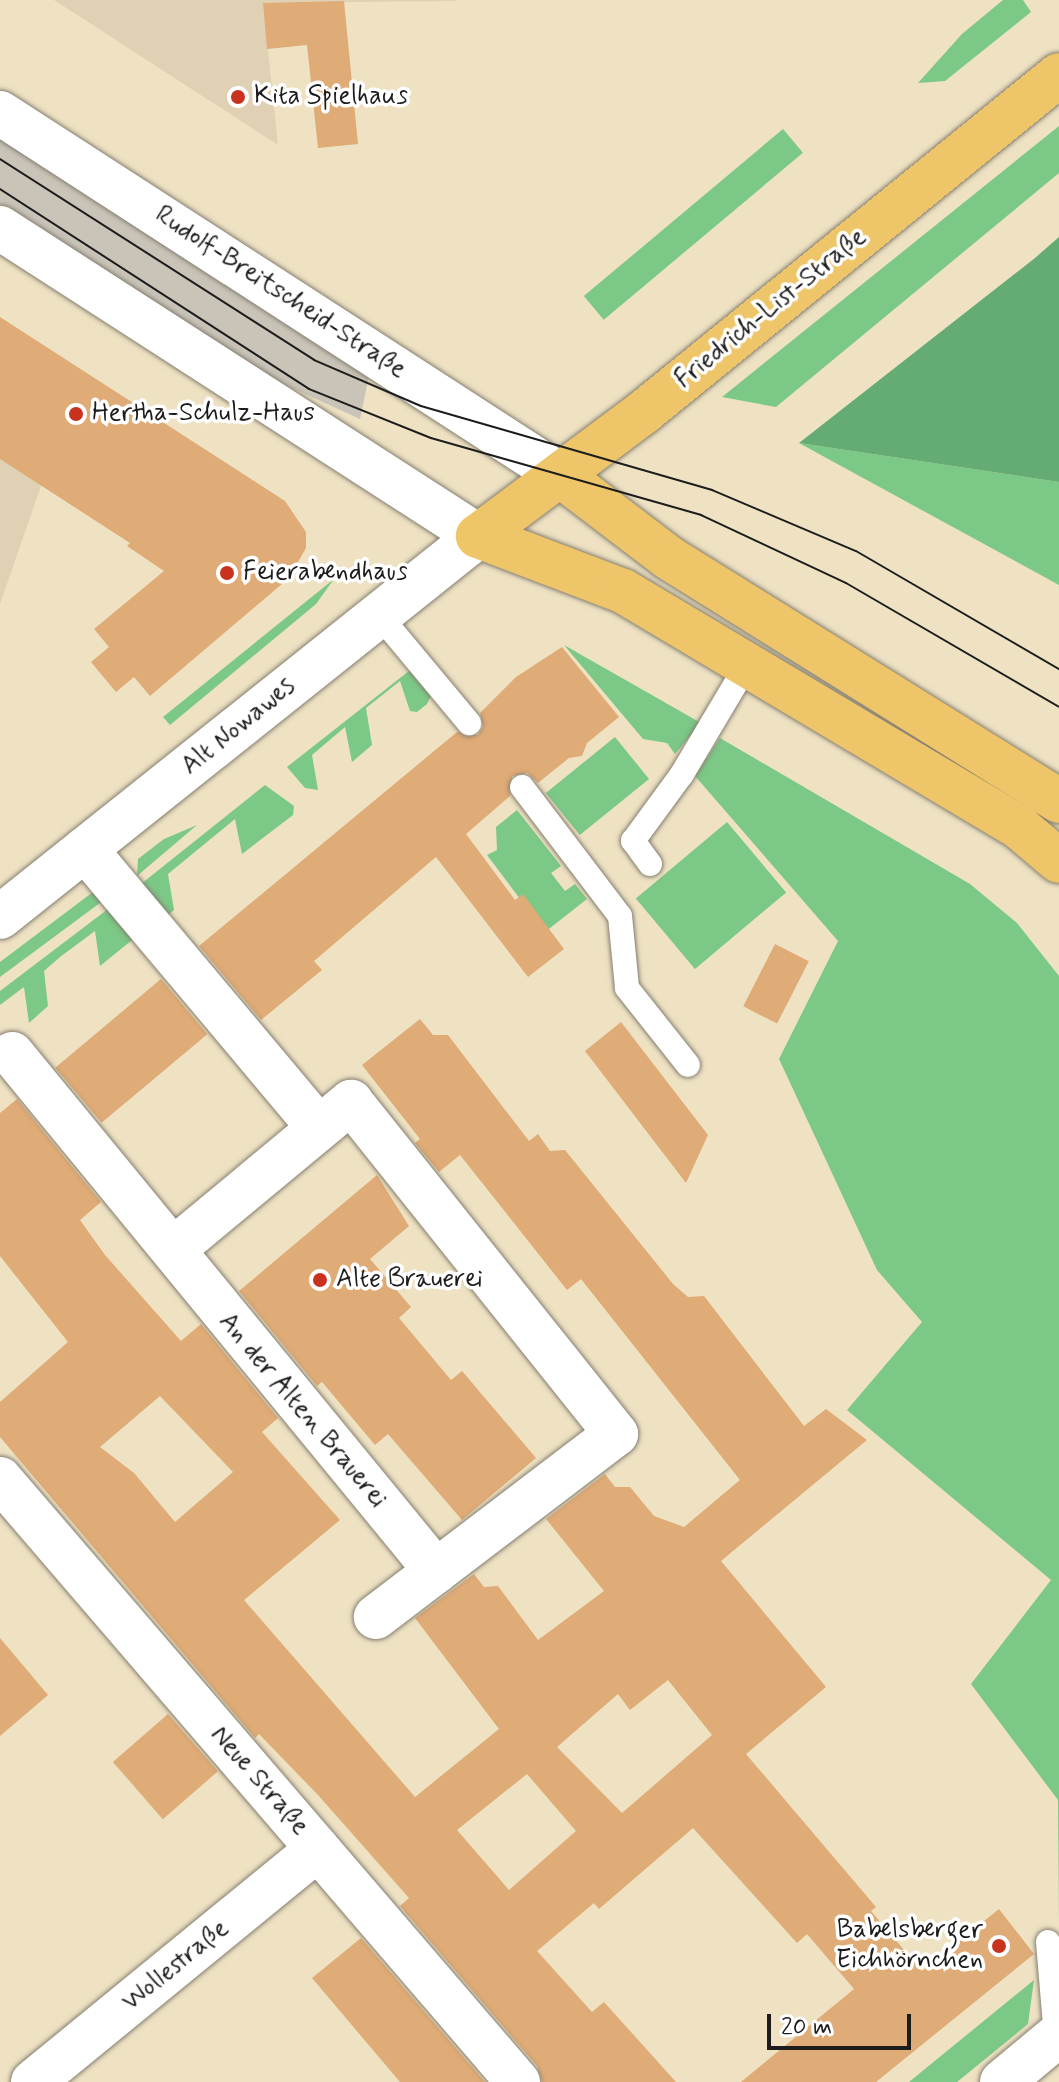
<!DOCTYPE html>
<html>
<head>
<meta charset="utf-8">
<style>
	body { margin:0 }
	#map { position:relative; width:1059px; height:2082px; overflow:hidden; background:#eee2c3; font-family:Mynerve,sans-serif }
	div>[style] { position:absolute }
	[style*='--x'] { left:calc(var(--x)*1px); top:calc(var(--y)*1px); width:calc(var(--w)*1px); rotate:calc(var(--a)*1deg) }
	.built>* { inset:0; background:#e0d1b4 }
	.industrial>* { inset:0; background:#c9c3b8 }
	.green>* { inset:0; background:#7cc887; transform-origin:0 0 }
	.forest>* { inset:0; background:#65ac74 }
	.building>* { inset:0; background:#dfab76; transform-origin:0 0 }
	.roads { filter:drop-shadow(0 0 2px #857f70) drop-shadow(0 0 2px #857f70) }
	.service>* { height:24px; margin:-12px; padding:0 12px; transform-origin:12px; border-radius:12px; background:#fff }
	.minor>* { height:44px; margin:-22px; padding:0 22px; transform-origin:22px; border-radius:22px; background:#fff }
	.tertiary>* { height:44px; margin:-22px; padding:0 22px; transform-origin:22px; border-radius:22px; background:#fff }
	.primary>* { height:44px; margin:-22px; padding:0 22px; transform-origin:22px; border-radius:22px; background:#eec569 }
	.trunk>* { height:44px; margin:-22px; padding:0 22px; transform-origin:22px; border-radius:22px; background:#eec569 }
	.tram>* { height:2px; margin:-1px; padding:0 1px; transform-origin:1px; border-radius:1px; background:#1c1c1c }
	.dots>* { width:22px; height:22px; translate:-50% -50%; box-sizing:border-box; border:4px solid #fff; border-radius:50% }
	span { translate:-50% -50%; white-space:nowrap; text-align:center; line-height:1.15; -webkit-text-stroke:7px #fff; paint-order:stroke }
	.poi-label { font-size:26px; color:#1c1c1c }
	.left { translate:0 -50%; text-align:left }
	.right { translate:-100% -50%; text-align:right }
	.street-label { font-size:26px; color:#1c1c1c }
	.scale { position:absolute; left:767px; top:2014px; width:144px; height:36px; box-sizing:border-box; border:4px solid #1c1c1c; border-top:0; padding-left:10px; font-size:24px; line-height:28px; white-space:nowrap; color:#1c1c1c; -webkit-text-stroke:6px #fff; paint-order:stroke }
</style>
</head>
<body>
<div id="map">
	<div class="built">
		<div style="clip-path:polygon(54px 0,457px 0,457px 1px,263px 3px,278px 145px)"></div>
		<div style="clip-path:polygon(0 450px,54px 467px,41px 486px,0 604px)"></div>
	</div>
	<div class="industrial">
		<div style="clip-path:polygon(0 137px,369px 376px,360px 419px,272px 379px,0 204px)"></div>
	</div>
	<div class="green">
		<div style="clip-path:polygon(1003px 0,1023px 0,1031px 12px,945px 81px,918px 83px,962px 34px)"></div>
		<div style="clip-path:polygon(1059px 126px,1059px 173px,776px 407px,722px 397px)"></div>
		<div style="left:783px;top:129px;width:31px;height:260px;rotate:50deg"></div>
		<div style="clip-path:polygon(799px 443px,1059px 482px,1059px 585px)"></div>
		<div style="clip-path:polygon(334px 579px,316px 604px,170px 725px,163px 717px)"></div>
		<div style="clip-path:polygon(564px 645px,701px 723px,675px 754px,667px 743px,643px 739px)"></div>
		<div style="clip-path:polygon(414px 667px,432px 694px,427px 704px,417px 712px,410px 711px,400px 681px,366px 708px,372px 745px,352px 762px,345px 727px,312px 755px,318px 790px,305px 788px,287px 767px)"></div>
		<div style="left:615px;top:737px;width:54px;height:89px;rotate:51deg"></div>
		<div style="clip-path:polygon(720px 738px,970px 884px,1017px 923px,1059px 976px,1059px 1924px,1058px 1800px,971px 1684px,1051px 1580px,847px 1410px,922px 1322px,877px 1270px,779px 1059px,838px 941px,695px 776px)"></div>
		<div style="clip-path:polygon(265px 785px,294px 806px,293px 815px,242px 854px,235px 819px,168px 874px,174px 910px,168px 915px,141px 884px)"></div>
		<div style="clip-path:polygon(517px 810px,561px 866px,551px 873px,565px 891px,575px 884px,587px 899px,545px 932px,487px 855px,497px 850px,496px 827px)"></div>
		<div style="left:727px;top:822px;width:92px;height:119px;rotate:50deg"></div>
		<div style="clip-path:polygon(197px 825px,137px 876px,138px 859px,164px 839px)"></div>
		<div style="clip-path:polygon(93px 892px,108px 897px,0 977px,0 962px)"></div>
		<div style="clip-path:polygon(112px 906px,137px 936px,100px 966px,95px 931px,60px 957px,44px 971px,48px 1006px,29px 1023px,24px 987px,0 1005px,0 991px)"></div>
		<div style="clip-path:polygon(1034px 1980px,1028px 2024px,957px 2082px,909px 2082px)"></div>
	</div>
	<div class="forest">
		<div style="clip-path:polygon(1059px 237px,1059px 482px,799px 443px,1035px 258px)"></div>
	</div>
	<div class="building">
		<div style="clip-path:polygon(344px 1px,358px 144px,318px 148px,307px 45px,267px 49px,263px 3px)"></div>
		<div style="clip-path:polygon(0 317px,285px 501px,306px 532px,306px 548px,289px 578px,150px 696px,134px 677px,116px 692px,91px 662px,109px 647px,94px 629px,164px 571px,127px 546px,130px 543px,0 459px)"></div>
		<div style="clip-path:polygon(562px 647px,619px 717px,587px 743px,582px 756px,569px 758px,538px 783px,527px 773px,512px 776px,510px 796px,466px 834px,515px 900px,523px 894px,564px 949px,528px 977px,436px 857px,314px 961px,322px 970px,261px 1020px,199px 946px,457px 732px,478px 735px,483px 727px,480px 713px,516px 677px)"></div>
		<div style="left:775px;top:944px;width:38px;height:70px;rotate:27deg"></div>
		<div style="left:161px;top:979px;width:72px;height:138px;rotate:50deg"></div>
		<div style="clip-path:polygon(evenodd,420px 1019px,433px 1035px,448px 1035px,529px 1141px,538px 1134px,550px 1151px,565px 1150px,673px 1284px,688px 1297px,704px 1296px,804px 1426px,826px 1409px,867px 1440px,721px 1561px,826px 1687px,746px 1754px,876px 1907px,871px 1911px,922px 1971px,999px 1909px,1034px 1954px,876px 2082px,741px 2082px,854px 1989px,807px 1934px,797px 1943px,693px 1828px,599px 1909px,594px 1903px,537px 1951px,592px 2012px,604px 2002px,676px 2082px,542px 2082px,537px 2066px,400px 1906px,409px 1898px,318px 1795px,259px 1734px,255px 1738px,0 1437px,0 1402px,68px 1342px,0 1256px,0 1113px,17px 1099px,101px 1202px,80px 1220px,105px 1255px,181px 1341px,201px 1324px,278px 1418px,262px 1432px,340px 1520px,244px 1600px,415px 1797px,499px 1729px,415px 1618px,474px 1574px,484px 1587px,498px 1586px,538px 1640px,604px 1591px,546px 1519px,605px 1474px,615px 1487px,630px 1487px,654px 1516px,684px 1527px,740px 1480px,581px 1279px,567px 1290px,460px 1155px,439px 1172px,415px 1143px,420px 1139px,362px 1065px,420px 1019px,160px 1396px,233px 1472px,175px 1522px,134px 1473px,100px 1447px,160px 1396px,420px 1019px,668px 1680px,712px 1735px,622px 1813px,557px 1747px,618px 1694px,630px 1710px,668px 1680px,420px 1019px,527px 1774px,576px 1831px,509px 1890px,457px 1830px,527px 1774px)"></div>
		<div style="clip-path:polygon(621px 1022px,708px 1135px,686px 1183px,585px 1051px)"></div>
		<div style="clip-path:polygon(377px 1175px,409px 1226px,370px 1259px,411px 1307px,399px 1318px,451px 1380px,462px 1371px,536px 1458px,462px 1520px,388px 1434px,375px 1445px,322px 1382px,317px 1386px,239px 1291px)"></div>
		<div style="clip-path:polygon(0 1638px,48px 1695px,0 1736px)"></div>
		<div style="left:168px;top:1714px;width:76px;height:73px;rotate:49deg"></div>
		<div style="clip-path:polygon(361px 1938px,485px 2082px,400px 2082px,312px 1978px)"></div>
	</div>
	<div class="roads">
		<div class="service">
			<div style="--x:379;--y:615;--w:141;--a:50.2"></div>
			<div style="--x:522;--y:787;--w:162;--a:52.8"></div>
			<div style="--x:620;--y:916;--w:72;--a:84.4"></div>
			<div style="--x:627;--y:988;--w:98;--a:51.6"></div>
			<div style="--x:650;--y:864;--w:29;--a:-126"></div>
			<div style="--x:633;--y:841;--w:83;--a:-53.8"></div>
			<div style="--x:682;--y:774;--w:126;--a:-59.3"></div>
			<div style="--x:1048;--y:1942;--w:95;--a:85.2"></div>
		</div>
		<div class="minor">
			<div style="--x:85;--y:849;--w:364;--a:50"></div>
			<div style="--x:12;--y:1054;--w:669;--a:50.64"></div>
			<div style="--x:175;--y:1248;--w:229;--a:-39.7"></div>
			<div style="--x:351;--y:1102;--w:425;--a:51.4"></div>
			<div style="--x:616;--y:1434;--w:302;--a:142.7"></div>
			<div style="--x:0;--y:1479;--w:795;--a:49.34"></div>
			<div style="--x:33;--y:2082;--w:368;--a:-39.3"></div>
			<div style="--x:1002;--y:2082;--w:70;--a:-39.8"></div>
		</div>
		<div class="tertiary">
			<div style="--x:0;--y:113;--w:667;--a:32.88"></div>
			<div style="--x:0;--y:228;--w:569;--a:32.8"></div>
			<div style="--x:478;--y:536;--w:611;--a:141.44"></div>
		</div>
		<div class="primary">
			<div style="--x:478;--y:536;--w:209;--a:-36.8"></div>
			<div style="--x:645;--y:411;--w:533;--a:-39.06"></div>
		</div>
		<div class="trunk">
			<div style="--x:560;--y:475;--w:137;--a:37.3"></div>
			<div style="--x:669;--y:558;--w:460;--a:31.9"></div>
			<div style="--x:478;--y:536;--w:155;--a:20.8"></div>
			<div style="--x:623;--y:591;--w:462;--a:30.8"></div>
			<div style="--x:1020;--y:828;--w:51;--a:40.2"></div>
		</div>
	</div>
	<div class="tram">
		<div style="--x:0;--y:159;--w:373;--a:32.6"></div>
		<div style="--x:314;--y:360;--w:116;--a:23.3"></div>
		<div style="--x:421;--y:406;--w:303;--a:16.1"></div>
		<div style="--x:712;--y:490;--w:156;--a:23"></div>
		<div style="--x:856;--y:551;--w:235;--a:30.2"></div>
		<div style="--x:0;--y:189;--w:368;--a:32.9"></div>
		<div style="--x:309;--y:389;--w:131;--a:21.9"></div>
		<div style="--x:431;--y:438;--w:281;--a:15.9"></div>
		<div style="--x:701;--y:515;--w:160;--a:25.1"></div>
		<div style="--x:846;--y:583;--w:246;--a:30.2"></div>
	</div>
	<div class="dots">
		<div style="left:238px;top:97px;background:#c8321e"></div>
		<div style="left:76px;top:414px;background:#c8321e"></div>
		<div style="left:227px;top:573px;background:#c8321e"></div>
		<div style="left:320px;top:1280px;background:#c8321e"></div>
		<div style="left:999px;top:1946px;background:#c8321e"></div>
	</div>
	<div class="poi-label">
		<span class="left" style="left:254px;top:97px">Kita Spielhaus</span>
		<span class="left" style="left:92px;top:414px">Hertha-Schulz-Haus</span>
		<span class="left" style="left:243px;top:573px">Feierabendhaus</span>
		<span class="left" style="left:336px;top:1280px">Alte Brauerei</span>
		<span class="right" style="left:983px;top:1946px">Babelsberger<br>Eichhörnchen</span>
	</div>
	<div class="street-label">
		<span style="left:280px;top:293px;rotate:33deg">Rudolf-Breitscheid-Straße</span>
		<span style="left:771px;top:309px;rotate:-39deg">Friedrich-List-Straße</span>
		<span style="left:239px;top:727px;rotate:-39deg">Alt Nowawes</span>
		<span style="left:302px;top:1411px;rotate:50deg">An der Alten Brauerei</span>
		<span style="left:259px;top:1781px;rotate:49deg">Neue Straße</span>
		<span style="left:176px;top:1966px;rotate:-39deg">Wollestraße</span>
	</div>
	<div class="scale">20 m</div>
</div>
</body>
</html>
